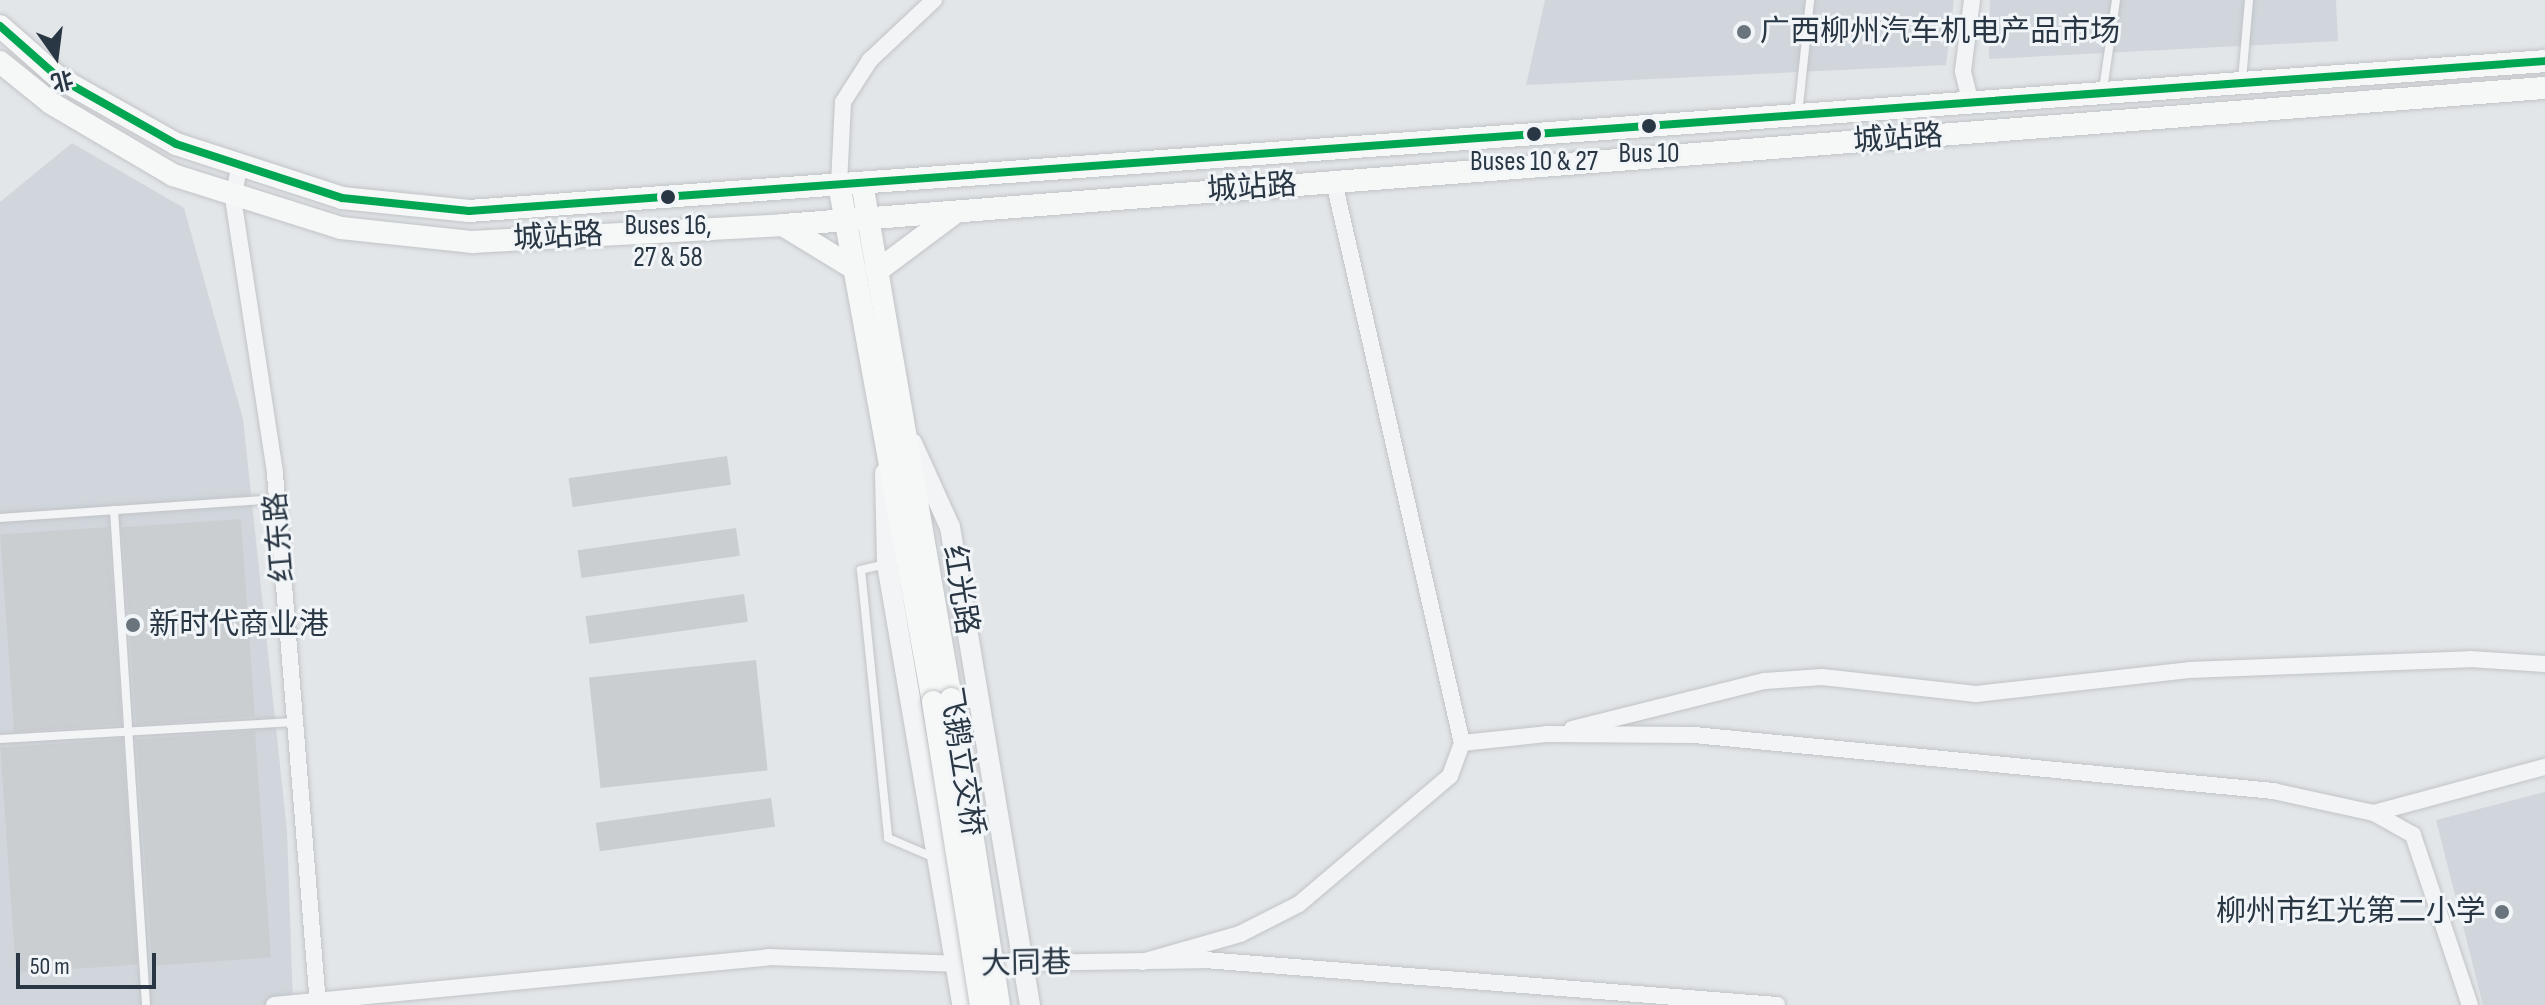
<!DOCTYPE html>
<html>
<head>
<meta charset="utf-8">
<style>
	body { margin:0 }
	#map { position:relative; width:2545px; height:1005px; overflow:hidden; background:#e3e6e9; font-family:"Sofia Sans Condensed","Noto Sans SC",sans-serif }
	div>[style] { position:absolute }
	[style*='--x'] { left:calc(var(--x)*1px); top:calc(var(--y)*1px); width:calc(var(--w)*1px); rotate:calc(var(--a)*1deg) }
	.built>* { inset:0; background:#d1d6dc }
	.building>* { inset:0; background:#cbced1; transform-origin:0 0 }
	.roads { filter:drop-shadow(0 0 2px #c1c4c7) drop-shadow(0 0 2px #c1c4c7) }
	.service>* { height:8px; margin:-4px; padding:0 4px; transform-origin:4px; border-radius:4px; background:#f3f4f5 }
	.minor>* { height:16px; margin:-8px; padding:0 8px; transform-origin:8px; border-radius:8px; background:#f3f4f5 }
	.tertiary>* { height:20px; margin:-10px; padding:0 10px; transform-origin:10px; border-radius:10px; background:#f3f4f5 }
	.secondary>* { height:22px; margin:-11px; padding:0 11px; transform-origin:11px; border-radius:11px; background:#f6f7f7 }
	.bridges { filter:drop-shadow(0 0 2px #c1c4c7) drop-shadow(0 0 2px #c1c4c7) }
	.secondary-bridge>* { height:22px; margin:-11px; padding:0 11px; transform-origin:11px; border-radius:11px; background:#f6f7f7 }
	.bus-1>* { height:8px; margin:-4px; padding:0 4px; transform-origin:4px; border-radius:4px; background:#00a651 }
	.dots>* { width:22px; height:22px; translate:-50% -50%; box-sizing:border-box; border:4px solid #f1f5f8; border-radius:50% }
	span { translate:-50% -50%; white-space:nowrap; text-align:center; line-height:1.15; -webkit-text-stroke:6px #f1f5f8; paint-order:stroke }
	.bus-label { font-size:28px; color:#293643 }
	.poi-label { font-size:30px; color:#293643 }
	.left { translate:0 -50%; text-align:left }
	.right { translate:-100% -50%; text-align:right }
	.street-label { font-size:30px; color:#293643 }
	.north { position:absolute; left:16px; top:16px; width:80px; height:80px; -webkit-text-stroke:6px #f1f5f8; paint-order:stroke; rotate:166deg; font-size:22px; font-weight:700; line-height:32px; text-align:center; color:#293643 }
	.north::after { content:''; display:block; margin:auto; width:28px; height:36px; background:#293643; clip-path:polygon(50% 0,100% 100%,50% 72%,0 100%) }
	.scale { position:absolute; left:16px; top:953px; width:140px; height:36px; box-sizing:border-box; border:4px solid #293643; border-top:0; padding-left:10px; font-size:24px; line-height:28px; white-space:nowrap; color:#293643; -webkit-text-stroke:6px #f1f5f8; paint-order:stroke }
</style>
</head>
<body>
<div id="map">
	<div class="built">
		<div style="clip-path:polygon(1545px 0,1954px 0,1946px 65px,1526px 85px)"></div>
		<div style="clip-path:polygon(1990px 0,2336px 0,2338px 41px,1989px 59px)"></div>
		<div style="clip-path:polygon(72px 143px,184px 208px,243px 419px,287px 831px,293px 1005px,0 1005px,0 202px)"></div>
		<div style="clip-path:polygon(2545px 792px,2545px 1005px,2483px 1005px,2436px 820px)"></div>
	</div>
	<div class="building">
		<div style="left:727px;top:456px;width:29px;height:160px;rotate:82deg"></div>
		<div style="left:241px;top:519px;width:198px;height:119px;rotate:86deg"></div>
		<div style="left:108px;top:527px;width:198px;height:108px;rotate:86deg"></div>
		<div style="left:736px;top:528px;width:28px;height:160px;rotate:82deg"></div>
		<div style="left:744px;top:594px;width:28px;height:160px;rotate:82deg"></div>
		<div style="left:756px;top:660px;width:111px;height:168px;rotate:84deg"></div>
		<div style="left:255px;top:731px;width:227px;height:119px;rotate:86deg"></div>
		<div style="left:122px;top:739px;width:226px;height:122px;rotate:86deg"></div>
		<div style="left:771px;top:798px;width:29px;height:177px;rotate:82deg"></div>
	</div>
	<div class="roads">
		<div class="service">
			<div style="--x:2242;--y:80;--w:80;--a:-85"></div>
			<div style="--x:2103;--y:90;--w:91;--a:-81.8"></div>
			<div style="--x:1798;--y:115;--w:116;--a:-84"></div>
			<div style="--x:114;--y:510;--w:496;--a:86.3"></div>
			<div style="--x:0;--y:518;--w:278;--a:-3.9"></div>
			<div style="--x:886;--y:564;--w:26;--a:167"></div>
			<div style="--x:861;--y:570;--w:269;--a:84.2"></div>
			<div style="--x:888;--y:838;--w:51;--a:23.1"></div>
			<div style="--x:0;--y:739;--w:295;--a:-3.3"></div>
		</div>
		<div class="minor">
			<div style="--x:1971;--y:104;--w:34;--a:-104"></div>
			<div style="--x:1963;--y:71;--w:72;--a:-82.8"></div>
			<div style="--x:239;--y:168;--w:31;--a:101"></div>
			<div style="--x:233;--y:198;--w:279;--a:81.3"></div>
			<div style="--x:275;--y:474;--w:533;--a:85.37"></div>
			<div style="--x:1334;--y:182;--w:575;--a:77.15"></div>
			<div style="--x:839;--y:184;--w:82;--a:-87.2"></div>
			<div style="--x:843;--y:102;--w:50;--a:-57.3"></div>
			<div style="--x:870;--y:60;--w:88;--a:-43.2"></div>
			<div style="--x:1572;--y:729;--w:199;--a:-14"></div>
			<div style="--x:1765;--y:681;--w:57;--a:-4"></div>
			<div style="--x:1822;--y:677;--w:155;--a:6.3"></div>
			<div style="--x:1976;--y:694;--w:214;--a:-6.4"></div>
			<div style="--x:2189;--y:670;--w:281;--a:-2.2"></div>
			<div style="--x:2470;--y:659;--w:75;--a:3.8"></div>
			<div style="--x:2374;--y:813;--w:177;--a:-15.1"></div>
			<div style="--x:1142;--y:962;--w:102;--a:-15.9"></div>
			<div style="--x:1240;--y:934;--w:66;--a:-27"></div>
			<div style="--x:1299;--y:904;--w:198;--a:-40.3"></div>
			<div style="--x:1450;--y:776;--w:35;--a:-70"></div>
			<div style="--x:1462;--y:743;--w:85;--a:-6"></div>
			<div style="--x:1547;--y:734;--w:147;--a:0.4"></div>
			<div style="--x:1694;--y:735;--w:582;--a:5.52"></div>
			<div style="--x:2273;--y:791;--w:103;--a:12.3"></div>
			<div style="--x:2374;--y:813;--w:45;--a:29.4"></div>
			<div style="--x:2413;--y:835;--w:179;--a:71.5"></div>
			<div style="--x:274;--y:1005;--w:496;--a:-5.5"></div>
			<div style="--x:768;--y:957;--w:187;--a:2.1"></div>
			<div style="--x:955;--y:964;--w:250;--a:-0.9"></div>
			<div style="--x:1205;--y:960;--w:574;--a:4.5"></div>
		</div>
		<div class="tertiary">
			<div style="--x:912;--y:443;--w:92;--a:65.7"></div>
			<div style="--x:950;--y:527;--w:485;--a:80.5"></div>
			<div style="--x:885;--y:473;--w:91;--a:88.7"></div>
			<div style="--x:887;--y:564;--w:447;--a:80.3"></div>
		</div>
		<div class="secondary">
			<div style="--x:0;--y:26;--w:79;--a:41.4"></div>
			<div style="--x:59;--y:78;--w:134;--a:29.4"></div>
			<div style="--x:176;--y:144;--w:175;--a:18"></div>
			<div style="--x:342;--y:198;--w:128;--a:5.8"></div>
			<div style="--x:469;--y:211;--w:2081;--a:-4.13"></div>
			<div style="--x:0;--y:62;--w:65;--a:38.8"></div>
			<div style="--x:51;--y:103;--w:142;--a:30.5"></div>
			<div style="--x:173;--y:175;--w:176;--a:17.5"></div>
			<div style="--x:341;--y:228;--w:133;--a:6.1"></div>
			<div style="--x:473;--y:242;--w:310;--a:-3.1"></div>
			<div style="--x:783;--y:225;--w:1767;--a:-4.45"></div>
			<div style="--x:862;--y:183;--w:524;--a:80.21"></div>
			<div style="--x:839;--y:184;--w:526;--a:79.71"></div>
			<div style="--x:783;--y:225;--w:84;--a:31.4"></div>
			<div style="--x:877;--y:271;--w:99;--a:-36.8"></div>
		</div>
	</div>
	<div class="bridges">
		<div class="secondary-bridge">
			<div style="--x:951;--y:699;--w:310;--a:81.1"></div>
			<div style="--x:933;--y:702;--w:307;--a:81"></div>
		</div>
	</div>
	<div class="bus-1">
		<div style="--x:0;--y:26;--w:79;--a:41.4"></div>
		<div style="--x:59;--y:78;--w:134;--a:29.4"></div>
		<div style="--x:176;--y:144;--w:175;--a:18"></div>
		<div style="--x:342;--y:198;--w:128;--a:5.8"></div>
		<div style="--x:469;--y:211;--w:2081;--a:-4.13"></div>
	</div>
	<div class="dots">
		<div style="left:1744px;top:32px;background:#6a747d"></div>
		<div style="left:1649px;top:126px;background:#293643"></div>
		<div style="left:1534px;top:134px;background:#293643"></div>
		<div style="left:668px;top:197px;background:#293643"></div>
		<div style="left:133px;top:625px;background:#6a747d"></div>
		<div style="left:2502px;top:912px;background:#6a747d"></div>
	</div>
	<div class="bus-label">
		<span style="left:1649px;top:154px">Bus 10</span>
		<span style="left:1534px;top:162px">Buses 10 &amp; 27</span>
		<span style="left:668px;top:242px">Buses 16,<br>27 &amp; 58</span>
	</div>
	<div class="poi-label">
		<span class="left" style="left:1760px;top:32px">广西柳州汽车机电产品市场</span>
		<span class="left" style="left:149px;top:625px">新时代商业港</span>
		<span class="right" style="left:2486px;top:912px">柳州市红光第二小学</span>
	</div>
	<div class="street-label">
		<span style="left:1898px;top:139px;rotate:-4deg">城站路</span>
		<span style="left:1252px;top:188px;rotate:-4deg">城站路</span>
		<span style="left:558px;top:237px;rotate:-3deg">城站路</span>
		<span style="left:280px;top:537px;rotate:-95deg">红东路</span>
		<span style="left:960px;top:590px;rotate:81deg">红光路</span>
		<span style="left:961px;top:762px;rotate:81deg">飞鹅立交桥</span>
		<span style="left:1026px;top:964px;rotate:-1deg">大同巷</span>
	</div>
	<div class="north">北</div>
	<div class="scale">50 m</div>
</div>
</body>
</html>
